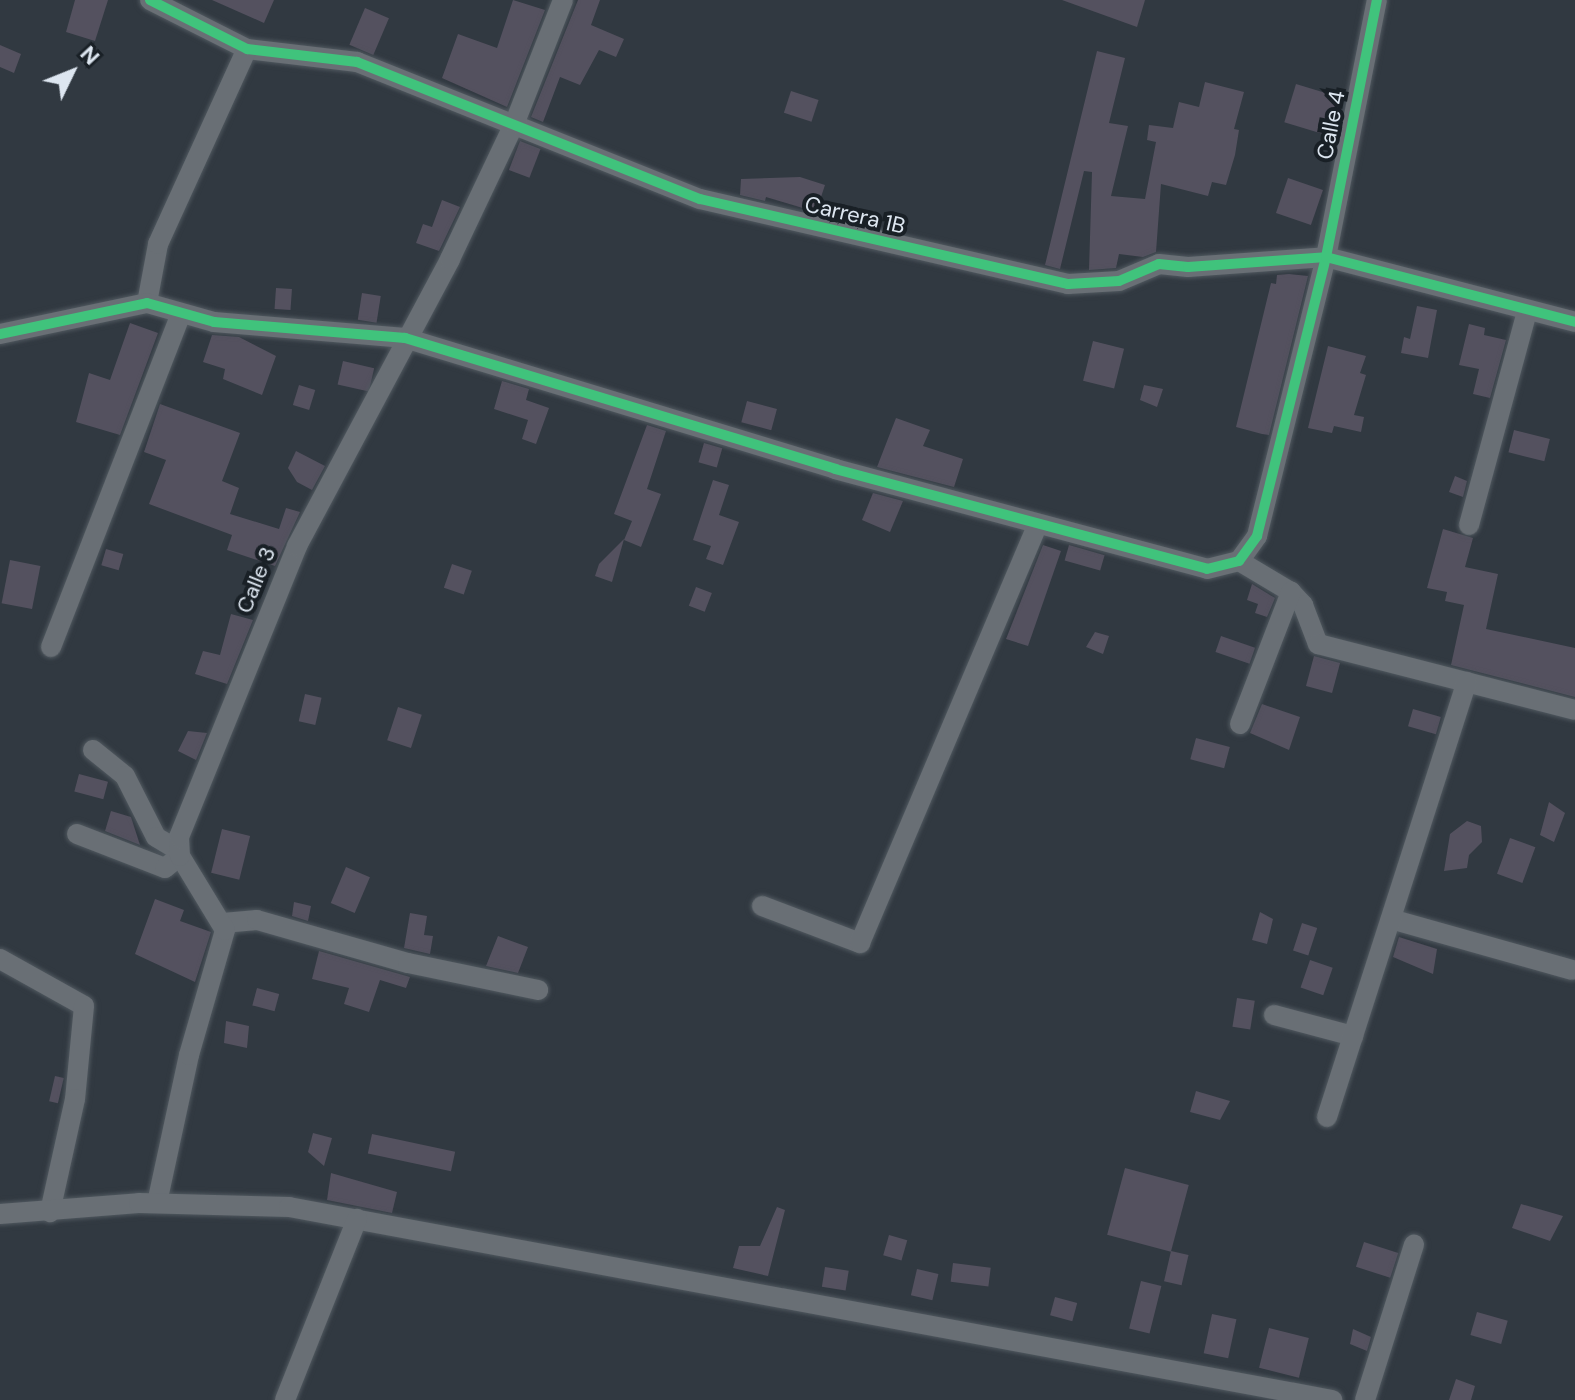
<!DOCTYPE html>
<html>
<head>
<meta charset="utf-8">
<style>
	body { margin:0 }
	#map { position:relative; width:1575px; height:1400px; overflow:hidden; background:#313941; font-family:"DM Sans",sans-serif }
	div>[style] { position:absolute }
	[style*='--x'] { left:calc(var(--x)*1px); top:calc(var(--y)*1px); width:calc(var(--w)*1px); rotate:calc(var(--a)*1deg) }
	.building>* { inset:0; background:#54515f; transform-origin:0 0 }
	.roads { filter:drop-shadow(0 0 2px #50585f) drop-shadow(0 0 2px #50585f) }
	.minor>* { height:20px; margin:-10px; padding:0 10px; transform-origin:10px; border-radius:10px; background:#696f75 }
	.cycleway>* { height:10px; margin:-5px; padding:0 5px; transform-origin:5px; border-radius:5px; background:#40c37c }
	span { translate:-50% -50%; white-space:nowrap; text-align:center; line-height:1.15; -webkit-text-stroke:8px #192026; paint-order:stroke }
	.street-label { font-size:22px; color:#dde6f0 }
	.north { position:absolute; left:32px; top:32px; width:80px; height:80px; -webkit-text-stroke:6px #192026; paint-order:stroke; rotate:47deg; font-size:22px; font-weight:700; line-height:32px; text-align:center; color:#dde6f0 }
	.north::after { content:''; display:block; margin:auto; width:28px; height:36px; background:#dde6f0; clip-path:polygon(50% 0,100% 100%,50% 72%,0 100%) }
</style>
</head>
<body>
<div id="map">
	<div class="building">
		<div style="clip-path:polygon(75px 0,108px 0,95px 41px,66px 32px)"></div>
		<div style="clip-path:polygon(212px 0,274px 0,264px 23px)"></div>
		<div style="clip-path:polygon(513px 0,545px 10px,507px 107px,442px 78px,458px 34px,497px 48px)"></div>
		<div style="clip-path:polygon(578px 0,600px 0,591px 25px,624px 39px,616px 57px,599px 50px,580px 85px,560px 77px,543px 122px,531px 117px)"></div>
		<div style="clip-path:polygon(1062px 0,1145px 0,1137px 27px)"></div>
		<div style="left:365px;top:8px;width:26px;height:40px;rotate:23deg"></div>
		<div style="clip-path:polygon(0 45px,21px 54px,14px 73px,0 67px)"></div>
		<div style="clip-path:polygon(1097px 51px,1125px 58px,1109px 123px,1128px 126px,1111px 196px,1145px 199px,1156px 142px,1147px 140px,1149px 125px,1173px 128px,1179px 102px,1199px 107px,1205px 82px,1244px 92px,1234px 129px,1239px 130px,1235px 155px,1226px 185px,1212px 182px,1208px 196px,1161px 184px,1156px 252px,1143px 257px,1119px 254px,1116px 268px,1089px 270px,1092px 172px,1084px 171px,1060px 269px,1045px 265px)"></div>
		<div style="left:1296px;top:84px;width:50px;height:40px;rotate:17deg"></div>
		<div style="left:791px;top:91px;width:29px;height:23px;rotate:18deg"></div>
		<div style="left:520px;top:141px;width:22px;height:31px;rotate:21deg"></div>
		<div style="clip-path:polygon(800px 177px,825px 185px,816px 212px,766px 197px,765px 201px,740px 195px,741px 179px)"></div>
		<div style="left:1288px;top:178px;width:37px;height:37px;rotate:19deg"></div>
		<div style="clip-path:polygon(442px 200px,460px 207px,439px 251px,416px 243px,423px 224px,432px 227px)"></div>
		<div style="clip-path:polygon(1289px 274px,1308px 276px,1269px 435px,1262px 434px,1236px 427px,1271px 283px,1276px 284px,1277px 275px)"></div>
		<div style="left:276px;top:288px;width:16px;height:21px;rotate:4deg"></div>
		<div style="left:362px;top:293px;width:19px;height:27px;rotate:9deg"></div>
		<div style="clip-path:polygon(1417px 306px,1437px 310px,1428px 358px,1401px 353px,1404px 337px,1410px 339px)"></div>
		<div style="clip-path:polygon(130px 323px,158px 333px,120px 435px,76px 422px,89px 373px,110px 380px)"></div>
		<div style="clip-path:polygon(1469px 324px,1485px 328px,1484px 335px,1506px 340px,1490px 398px,1473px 394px,1479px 369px,1459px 365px)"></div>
		<div style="clip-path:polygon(212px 335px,239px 337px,276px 356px,262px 395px,223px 379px,225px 369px,203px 362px)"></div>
		<div style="left:1093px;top:341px;width:32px;height:41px;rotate:14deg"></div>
		<div style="clip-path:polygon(1328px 346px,1366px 356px,1360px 373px,1366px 375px,1354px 415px,1364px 417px,1361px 432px,1334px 426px,1332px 433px,1308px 428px)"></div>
		<div style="left:343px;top:361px;width:32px;height:24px;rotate:13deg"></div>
		<div style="clip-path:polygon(502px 381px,529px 389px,526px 400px,549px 408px,536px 444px,522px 439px,528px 420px,494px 409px)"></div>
		<div style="left:299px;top:385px;width:17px;height:21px;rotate:17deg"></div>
		<div style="clip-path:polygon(1144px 385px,1163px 389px,1157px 407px,1140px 400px)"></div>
		<div style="left:747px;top:401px;width:31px;height:22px;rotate:15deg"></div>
		<div style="clip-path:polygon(160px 404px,240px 433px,222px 481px,239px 488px,230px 514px,279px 529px,286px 508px,300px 512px,275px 566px,227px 550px,232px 535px,149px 504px,166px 460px,144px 452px)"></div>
		<div style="clip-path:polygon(896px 418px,930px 430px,923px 446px,963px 459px,954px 487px,877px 467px)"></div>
		<div style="clip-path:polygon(647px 425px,666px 431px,647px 489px,661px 494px,641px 547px,624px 540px,632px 521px,614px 514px)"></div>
		<div style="left:1514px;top:430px;width:37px;height:23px;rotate:14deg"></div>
		<div style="left:704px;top:443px;width:19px;height:20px;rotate:16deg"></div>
		<div style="clip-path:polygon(296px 451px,325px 466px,312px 490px,297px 482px,288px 468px)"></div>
		<div style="clip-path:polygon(1455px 476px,1467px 481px,1463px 497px,1449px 492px)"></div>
		<div style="clip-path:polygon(713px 480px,729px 485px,719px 515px,739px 522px,723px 565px,706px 559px,711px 546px,693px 540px)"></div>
		<div style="clip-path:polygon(873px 493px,903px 501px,890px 532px,862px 520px)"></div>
		<div style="clip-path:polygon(1443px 529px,1473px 538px,1465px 567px,1498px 574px,1486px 629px,1575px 648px,1575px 697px,1451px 665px,1464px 605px,1445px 601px,1447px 592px,1427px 588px)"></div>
		<div style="clip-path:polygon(624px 539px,612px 582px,595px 576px,599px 564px)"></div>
		<div style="clip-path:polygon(1043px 545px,1061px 551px,1028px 646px,1006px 639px)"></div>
		<div style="left:1069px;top:545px;width:37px;height:16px;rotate:16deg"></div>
		<div style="left:106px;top:549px;width:18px;height:17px;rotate:16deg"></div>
		<div style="left:10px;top:560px;width:31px;height:44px;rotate:11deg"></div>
		<div style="left:452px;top:564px;width:21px;height:25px;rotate:19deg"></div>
		<div style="clip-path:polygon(1252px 584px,1275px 598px,1267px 617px,1255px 613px,1258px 604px,1247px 600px)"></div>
		<div style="left:696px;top:587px;width:17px;height:20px;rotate:21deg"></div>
		<div style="clip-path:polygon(231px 614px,253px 620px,227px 684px,195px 674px,203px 651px,220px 655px)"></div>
		<div style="clip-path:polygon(1095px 632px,1109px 636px,1103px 654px,1086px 647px)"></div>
		<div style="left:1221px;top:636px;width:36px;height:17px;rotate:19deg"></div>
		<div style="left:1314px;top:656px;width:27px;height:31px;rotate:15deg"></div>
		<div style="left:305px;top:694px;width:17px;height:28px;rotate:13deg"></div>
		<div style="clip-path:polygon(1262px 704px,1300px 717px,1289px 750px,1250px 733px)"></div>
		<div style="left:398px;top:707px;width:25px;height:35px;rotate:18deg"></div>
		<div style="left:1413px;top:709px;width:29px;height:18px;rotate:16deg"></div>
		<div style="clip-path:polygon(188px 731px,207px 733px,196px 760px,178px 751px)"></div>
		<div style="left:1196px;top:738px;width:35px;height:22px;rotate:15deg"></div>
		<div style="left:79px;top:774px;width:30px;height:18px;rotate:15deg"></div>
		<div style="clip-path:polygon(1549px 802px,1565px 813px,1554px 842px,1540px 835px)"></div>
		<div style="clip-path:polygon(111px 811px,131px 817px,140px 845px,105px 831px)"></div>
		<div style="clip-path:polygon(1467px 821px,1481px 826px,1482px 842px,1469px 855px,1467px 868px,1444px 871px,1450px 834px)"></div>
		<div style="left:222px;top:829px;width:29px;height:45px;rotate:14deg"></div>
		<div style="left:1510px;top:838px;width:27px;height:38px;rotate:20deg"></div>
		<div style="left:346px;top:867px;width:26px;height:39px;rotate:23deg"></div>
		<div style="clip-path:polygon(155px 899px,184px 910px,180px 921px,211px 932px,195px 982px,135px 954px)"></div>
		<div style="clip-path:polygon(294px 902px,311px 906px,308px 921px,292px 916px)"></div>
		<div style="clip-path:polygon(1260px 912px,1273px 919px,1267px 944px,1252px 940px)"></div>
		<div style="clip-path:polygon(410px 913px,427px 916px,424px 935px,433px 936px,430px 954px,404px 948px)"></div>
		<div style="left:1302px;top:923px;width:16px;height:29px;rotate:18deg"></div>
		<div style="clip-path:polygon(498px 936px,528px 947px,518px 973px,486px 966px)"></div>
		<div style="clip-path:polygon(1399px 937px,1437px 949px,1433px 974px,1393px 957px)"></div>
		<div style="clip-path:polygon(319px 951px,410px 977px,406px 988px,380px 980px,369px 1012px,344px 1004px,349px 988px,312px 979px)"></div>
		<div style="left:1310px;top:960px;width:24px;height:29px;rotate:19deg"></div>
		<div style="left:257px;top:988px;width:23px;height:18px;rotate:15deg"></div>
		<div style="left:1237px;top:998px;width:18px;height:29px;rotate:9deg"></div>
		<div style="clip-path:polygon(226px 1021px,249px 1026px,247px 1048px,224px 1043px)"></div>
		<div style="left:55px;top:1076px;width:9px;height:26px;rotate:13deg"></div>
		<div style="clip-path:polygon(1196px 1091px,1230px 1101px,1220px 1120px,1190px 1112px)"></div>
		<div style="clip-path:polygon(313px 1133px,332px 1138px,324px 1166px,308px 1152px)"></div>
		<div style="left:372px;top:1134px;width:85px;height:20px;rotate:12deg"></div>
		<div style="left:1125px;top:1168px;width:66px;height:69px;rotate:15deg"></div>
		<div style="clip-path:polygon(331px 1173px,397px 1192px,392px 1213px,327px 1200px)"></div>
		<div style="clip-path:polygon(1521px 1204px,1563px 1216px,1550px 1241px,1512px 1228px)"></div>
		<div style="clip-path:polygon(777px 1207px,785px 1210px,768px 1276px,733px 1268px,739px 1246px,760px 1246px)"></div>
		<div style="left:889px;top:1235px;width:19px;height:21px;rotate:16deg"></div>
		<div style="left:1364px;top:1242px;width:36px;height:26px;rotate:18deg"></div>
		<div style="left:1171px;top:1251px;width:18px;height:31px;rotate:13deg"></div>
		<div style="left:953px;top:1263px;width:38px;height:19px;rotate:7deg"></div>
		<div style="left:825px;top:1267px;width:24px;height:20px;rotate:9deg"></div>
		<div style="left:917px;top:1269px;width:22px;height:27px;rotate:13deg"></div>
		<div style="left:1141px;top:1281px;width:21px;height:49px;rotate:14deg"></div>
		<div style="left:1055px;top:1297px;width:23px;height:19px;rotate:15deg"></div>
		<div style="left:1477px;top:1312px;width:32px;height:24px;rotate:16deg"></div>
		<div style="left:1212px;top:1314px;width:25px;height:40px;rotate:12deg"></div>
		<div style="left:1269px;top:1328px;width:41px;height:41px;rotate:14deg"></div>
		<div style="clip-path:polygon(1353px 1329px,1371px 1337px,1367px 1351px,1350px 1344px)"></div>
		<div style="clip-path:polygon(1456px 1379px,1475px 1386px,1471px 1400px,1449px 1400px)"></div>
	</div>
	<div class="roads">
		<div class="minor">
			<div style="--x:150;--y:0;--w:109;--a:26.8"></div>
			<div style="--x:247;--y:49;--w:111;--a:6.7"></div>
			<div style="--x:357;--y:62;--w:369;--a:21.8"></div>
			<div style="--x:700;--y:199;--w:378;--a:13"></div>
			<div style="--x:1068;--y:284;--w:51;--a:-3.4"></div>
			<div style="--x:1119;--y:281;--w:43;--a:-23"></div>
			<div style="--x:1159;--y:264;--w:29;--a:6"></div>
			<div style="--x:1188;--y:267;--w:138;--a:-4.1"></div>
			<div style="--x:1326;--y:257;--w:257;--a:14.6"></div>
			<div style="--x:147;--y:303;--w:60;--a:-79.4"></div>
			<div style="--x:158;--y:244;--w:214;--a:-65.5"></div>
			<div style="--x:0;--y:334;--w:150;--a:-11.9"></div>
			<div style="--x:147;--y:303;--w:70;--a:15.8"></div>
			<div style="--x:214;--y:322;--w:192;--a:4.8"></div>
			<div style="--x:405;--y:338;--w:450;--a:16.9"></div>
			<div style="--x:835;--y:469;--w:385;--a:15"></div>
			<div style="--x:1207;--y:569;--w:33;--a:-14"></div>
			<div style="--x:1239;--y:561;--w:31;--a:-54"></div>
			<div style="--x:1257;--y:536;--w:287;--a:-76.1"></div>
			<div style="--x:1326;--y:257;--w:262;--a:-78.8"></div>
			<div style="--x:1469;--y:525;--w:221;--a:-74.8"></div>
			<div style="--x:1239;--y:561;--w:61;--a:30.8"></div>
			<div style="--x:1291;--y:592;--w:18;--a:47"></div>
			<div style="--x:1303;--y:605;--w:42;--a:69"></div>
			<div style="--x:1318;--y:644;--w:265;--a:14.4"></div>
			<div style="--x:51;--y:647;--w:358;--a:-68.7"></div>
			<div style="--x:1240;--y:724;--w:142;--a:-68.9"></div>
			<div style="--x:93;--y:750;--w:41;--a:39.1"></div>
			<div style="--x:125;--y:776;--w:68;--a:63.1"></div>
			<div style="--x:156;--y:837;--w:26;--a:31"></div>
			<div style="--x:77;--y:834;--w:94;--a:21.1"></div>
			<div style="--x:165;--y:868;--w:19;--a:-39"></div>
			<div style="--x:762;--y:906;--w:105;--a:20.7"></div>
			<div style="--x:860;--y:943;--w:455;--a:-67"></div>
			<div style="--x:1391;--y:919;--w:188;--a:15.7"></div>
			<div style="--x:223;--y:923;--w:34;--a:-5"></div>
			<div style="--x:257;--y:920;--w:157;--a:15.9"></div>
			<div style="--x:408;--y:963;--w:133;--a:11.7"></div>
			<div style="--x:0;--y:959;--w:96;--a:29.2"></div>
			<div style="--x:84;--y:1006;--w:93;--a:95.5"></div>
			<div style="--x:75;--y:1099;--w:116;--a:102.5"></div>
			<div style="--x:1274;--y:1015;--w:82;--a:14.9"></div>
			<div style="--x:1327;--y:1117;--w:457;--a:-72.2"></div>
			<div style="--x:157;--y:1203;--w:151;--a:-77.8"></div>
			<div style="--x:189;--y:1055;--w:130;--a:-73.9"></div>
			<div style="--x:225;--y:930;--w:87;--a:-121.3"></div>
			<div style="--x:180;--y:856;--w:19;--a:-93"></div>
			<div style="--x:179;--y:837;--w:314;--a:-67.9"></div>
			<div style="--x:297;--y:546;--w:325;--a:-61.9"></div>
			<div style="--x:450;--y:259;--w:152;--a:-64.6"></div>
			<div style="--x:515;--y:122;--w:131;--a:-68.5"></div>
			<div style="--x:0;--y:1214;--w:139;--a:-4.5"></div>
			<div style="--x:139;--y:1203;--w:150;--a:1.5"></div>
			<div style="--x:289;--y:1207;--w:1061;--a:10.48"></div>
			<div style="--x:285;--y:1400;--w:195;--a:-68.3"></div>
			<div style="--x:1365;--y:1400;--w:163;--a:-72.5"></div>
		</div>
	</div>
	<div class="cycleway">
		<div style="--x:150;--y:0;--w:109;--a:26.8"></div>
		<div style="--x:247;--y:49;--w:111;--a:6.7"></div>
		<div style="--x:357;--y:62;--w:369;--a:21.8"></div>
		<div style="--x:700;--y:199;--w:378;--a:13"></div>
		<div style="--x:1068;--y:284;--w:51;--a:-3.4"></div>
		<div style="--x:1119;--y:281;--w:43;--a:-23"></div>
		<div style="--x:1159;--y:264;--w:29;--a:6"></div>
		<div style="--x:1188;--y:267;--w:138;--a:-4.1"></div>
		<div style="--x:1326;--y:257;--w:257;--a:14.6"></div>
		<div style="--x:0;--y:334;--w:150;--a:-11.9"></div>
		<div style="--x:147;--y:303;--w:70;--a:15.8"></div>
		<div style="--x:214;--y:322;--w:192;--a:4.8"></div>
		<div style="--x:405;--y:338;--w:450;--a:16.9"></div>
		<div style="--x:835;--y:469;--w:385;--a:15"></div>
		<div style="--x:1207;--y:569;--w:33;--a:-14"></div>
		<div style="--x:1239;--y:561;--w:31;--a:-54"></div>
		<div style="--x:1257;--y:536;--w:287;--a:-76.1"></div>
		<div style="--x:1326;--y:257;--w:262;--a:-78.8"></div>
	</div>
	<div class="street-label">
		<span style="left:1331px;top:125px;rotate:-79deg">Calle 4</span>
		<span style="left:855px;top:215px;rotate:13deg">Carrera 1B</span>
		<span style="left:256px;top:580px;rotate:-68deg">Calle 3</span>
	</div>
	<div class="north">N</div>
</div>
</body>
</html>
